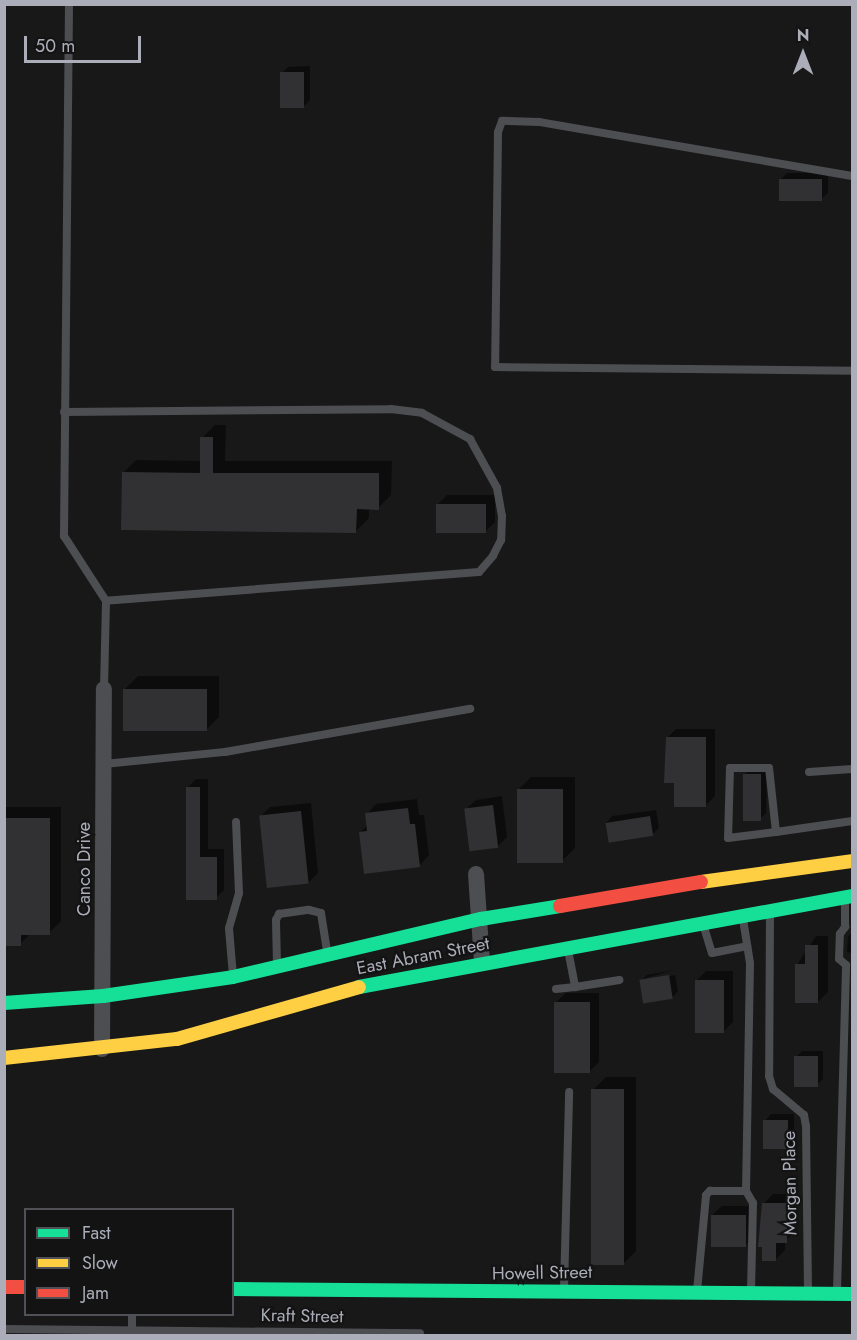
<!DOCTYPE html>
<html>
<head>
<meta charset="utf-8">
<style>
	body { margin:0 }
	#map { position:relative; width:857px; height:1340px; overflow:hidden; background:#181819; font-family:Jost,sans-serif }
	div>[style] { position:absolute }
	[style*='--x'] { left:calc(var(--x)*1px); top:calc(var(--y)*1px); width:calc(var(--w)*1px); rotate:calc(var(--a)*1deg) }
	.shadow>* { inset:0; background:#0007 }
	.building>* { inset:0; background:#313133; transform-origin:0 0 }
	.lane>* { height:8px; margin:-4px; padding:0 4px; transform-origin:4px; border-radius:4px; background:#4d4e51 }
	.street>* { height:16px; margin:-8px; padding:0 8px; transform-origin:8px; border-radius:8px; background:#4d4e51 }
	.fast>* { height:14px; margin:-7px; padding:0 7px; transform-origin:7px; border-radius:7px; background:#16e098 }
	.slow>* { height:14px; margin:-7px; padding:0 7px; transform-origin:7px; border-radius:7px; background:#ffcf43 }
	.jam>* { height:14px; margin:-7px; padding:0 7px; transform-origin:7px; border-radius:7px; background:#f24e42 }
	span { translate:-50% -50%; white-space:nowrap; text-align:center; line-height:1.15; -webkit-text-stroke:4.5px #131314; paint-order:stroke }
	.street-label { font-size:18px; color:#abadb8 }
	.frame { position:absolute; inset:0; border:6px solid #abadb8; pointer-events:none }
	.legend { position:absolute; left:24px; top:1208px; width:210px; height:108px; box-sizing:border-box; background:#131314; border:2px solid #505156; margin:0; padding:8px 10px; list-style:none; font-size:18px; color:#abadb8 }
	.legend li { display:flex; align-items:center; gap:12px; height:30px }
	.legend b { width:30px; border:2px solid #505156 }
	.north { position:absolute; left:773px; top:24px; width:60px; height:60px; -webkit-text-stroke:4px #131314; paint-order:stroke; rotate:0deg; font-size:16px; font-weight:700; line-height:24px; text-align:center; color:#abadb8 }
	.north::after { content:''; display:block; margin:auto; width:21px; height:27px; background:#abadb8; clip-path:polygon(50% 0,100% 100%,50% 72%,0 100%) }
	.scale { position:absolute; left:24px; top:36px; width:117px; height:27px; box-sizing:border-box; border:3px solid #abadb8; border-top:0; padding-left:8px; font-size:18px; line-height:21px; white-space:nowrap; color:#abadb8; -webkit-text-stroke:4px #131314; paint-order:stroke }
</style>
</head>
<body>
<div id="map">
	<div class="shadow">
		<div style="clip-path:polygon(310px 66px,310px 100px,304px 106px,282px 73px,288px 67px)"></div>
		<div style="clip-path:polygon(787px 173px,828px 173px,828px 193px,821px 199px,781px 179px)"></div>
		<div style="clip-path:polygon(215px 425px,226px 425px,225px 461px,392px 461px,391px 495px,378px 508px,369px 508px,369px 518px,356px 531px,123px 473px,136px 460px,202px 461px,202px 438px)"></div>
		<div style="clip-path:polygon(447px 495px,495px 495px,495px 522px,486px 531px,437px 505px)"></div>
		<div style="clip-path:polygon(138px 676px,219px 676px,219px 717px,206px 730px,125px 689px)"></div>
		<div style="clip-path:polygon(676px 729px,715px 729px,715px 796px,706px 805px,676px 781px,667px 738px)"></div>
		<div style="clip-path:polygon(751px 769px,767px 769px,766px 813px,760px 819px,744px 775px)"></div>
		<div style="clip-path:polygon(531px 777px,575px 777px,575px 848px,562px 861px,518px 790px)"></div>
		<div style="clip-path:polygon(196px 779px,208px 779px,208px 849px,224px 849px,224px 890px,216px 898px,188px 898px,188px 787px)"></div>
		<div style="clip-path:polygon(502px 796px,507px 837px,498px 846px,466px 809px,476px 800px)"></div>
		<div style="clip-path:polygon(417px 799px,419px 815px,424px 815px,429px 855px,420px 865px,360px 832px,368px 825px,367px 814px,376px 804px)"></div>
		<div style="clip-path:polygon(311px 803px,318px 873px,308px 883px,261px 816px,270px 807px)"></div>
		<div style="clip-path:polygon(4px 807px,61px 807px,61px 921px,49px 933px,31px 933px,20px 944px,4px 944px)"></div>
		<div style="clip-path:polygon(656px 810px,659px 828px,653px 834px,606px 823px,612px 816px)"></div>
		<div style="clip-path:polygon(852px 932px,852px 953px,847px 952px,848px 937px)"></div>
		<div style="clip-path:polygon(816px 936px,828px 936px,828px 992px,818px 1002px,797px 965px)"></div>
		<div style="clip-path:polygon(674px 970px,646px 978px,646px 981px,675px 975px,678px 991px,672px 998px,641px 981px,647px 975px)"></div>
		<div style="clip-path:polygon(706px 971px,733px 971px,733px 1022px,723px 1032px,696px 981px)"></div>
		<div style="clip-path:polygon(566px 993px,599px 993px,599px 1062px,589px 1072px,556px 1002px)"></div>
		<div style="clip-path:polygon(802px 1051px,823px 1051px,823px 1079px,817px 1085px,796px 1057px)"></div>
		<div style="clip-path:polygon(606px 1077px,636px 1077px,636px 1251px,623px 1264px,593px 1090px)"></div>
		<div style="clip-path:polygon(771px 1114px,794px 1114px,794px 1142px,787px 1148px,765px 1121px)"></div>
		<div style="clip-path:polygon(773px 1194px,796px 1194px,796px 1231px,785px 1241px,785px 1250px,776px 1259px,764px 1203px)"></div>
		<div style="clip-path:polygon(722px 1206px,755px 1206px,755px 1236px,745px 1246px,712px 1215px)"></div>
	</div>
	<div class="building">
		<div style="left:280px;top:72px;width:24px;height:36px"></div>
		<div style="left:779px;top:179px;width:43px;height:22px"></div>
		<div style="clip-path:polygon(200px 437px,213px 437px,213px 473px,379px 473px,379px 510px,357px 509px,356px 533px,121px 530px,122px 472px,200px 473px)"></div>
		<div style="left:436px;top:504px;width:50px;height:29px"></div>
		<div style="left:123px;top:689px;width:84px;height:42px"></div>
		<div style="clip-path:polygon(666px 737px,706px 737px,706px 807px,674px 807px,674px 783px,664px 783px)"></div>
		<div style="left:743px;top:774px;width:18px;height:47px"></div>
		<div style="clip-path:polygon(186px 787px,200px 787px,200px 857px,217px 857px,217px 900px,186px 900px)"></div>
		<div style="left:517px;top:789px;width:46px;height:74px"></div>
		<div style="left:493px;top:805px;width:43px;height:29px;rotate:83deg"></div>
		<div style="clip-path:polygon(408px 808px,410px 824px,415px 824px,420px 867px,364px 874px,359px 832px,367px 831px,365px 813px)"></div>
		<div style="left:301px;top:811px;width:73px;height:42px;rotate:84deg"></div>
		<div style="left:650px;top:816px;width:20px;height:45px;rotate:81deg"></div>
		<div style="clip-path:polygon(4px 818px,50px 818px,50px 935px,21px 935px,21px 946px,4px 946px)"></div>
		<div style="clip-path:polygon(805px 945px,818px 945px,818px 1003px,795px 1003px,795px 964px,805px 964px)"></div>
		<div style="left:669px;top:975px;width:24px;height:30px;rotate:81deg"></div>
		<div style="left:695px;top:980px;width:29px;height:53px"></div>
		<div style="left:554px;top:1002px;width:36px;height:71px"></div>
		<div style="left:794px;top:1056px;width:24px;height:31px"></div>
		<div style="left:591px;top:1089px;width:33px;height:176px"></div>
		<div style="left:763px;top:1120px;width:25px;height:29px"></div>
		<div style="clip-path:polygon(762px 1203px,787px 1203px,787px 1243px,776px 1243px,776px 1261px,762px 1261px,762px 1247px,758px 1247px)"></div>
		<div style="left:711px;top:1215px;width:35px;height:32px"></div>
	</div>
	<div class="lane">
		<div style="--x:69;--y:4;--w:532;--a:90.54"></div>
		<div style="--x:64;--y:536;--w:77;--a:57.1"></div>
		<div style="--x:106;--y:601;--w:88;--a:91.3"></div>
		<div style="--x:852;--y:176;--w:318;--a:-170.2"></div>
		<div style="--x:539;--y:122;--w:37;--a:-178"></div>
		<div style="--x:502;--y:121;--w:12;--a:110"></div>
		<div style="--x:498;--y:132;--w:235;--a:90.7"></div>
		<div style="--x:495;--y:367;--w:357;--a:0.6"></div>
		<div style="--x:64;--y:412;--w:327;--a:-0.5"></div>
		<div style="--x:391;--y:409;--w:31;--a:7"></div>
		<div style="--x:422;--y:413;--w:55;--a:28.4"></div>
		<div style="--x:470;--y:439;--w:56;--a:61.1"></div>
		<div style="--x:497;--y:488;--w:28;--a:80"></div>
		<div style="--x:502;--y:516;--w:24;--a:92"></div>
		<div style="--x:501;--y:540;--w:18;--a:117"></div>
		<div style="--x:493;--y:556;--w:21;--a:131"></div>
		<div style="--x:479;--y:572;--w:374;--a:175.6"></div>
		<div style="--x:104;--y:764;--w:122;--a:-5.7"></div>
		<div style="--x:225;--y:752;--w:249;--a:-10"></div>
		<div style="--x:809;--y:772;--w:43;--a:-4"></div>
		<div style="--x:776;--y:832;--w:64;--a:-96.2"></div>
		<div style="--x:769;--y:768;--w:39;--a:180"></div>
		<div style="--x:730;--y:768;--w:70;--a:91.6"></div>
		<div style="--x:728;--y:838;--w:48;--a:-7.1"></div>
		<div style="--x:776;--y:832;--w:77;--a:-8.2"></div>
		<div style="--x:770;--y:912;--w:164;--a:90.3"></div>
		<div style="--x:769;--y:1076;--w:14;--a:73"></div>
		<div style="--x:773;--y:1089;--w:40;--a:40"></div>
		<div style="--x:804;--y:1115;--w:11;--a:80"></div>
		<div style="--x:806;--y:1126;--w:165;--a:89.3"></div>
		<div style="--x:743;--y:919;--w:45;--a:81"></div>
		<div style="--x:750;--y:963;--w:228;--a:91"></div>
		<div style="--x:703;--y:924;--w:30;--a:73"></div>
		<div style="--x:712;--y:953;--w:36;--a:-11"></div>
		<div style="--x:568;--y:950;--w:38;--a:79"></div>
		<div style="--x:575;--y:987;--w:45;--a:-9"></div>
		<div style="--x:277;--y:965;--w:45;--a:-91.3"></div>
		<div style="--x:276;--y:920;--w:7;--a:-63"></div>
		<div style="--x:279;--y:914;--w:30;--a:-8"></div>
		<div style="--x:309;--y:910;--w:12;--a:14"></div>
		<div style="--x:321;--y:913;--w:39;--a:81"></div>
		<div style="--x:233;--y:976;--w:48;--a:-94.8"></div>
		<div style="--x:229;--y:928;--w:36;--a:-74"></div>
		<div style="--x:239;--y:893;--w:71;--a:-92.4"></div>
		<div style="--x:556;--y:989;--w:19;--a:-6"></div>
		<div style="--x:564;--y:1289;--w:197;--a:-88.5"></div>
		<div style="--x:697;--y:1291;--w:96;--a:-84.6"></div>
		<div style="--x:706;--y:1195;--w:6;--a:-45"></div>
		<div style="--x:710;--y:1191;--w:36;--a:0"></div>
		<div style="--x:746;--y:1191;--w:14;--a:60"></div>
		<div style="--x:753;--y:1203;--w:89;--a:91.3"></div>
		<div style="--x:837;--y:1291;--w:326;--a:-88.4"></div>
		<div style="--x:846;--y:965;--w:9;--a:-139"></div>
		<div style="--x:839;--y:959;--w:25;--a:-88"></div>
		<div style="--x:840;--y:934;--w:9;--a:-54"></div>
		<div style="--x:845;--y:927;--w:26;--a:-90"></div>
		<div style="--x:4;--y:1329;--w:416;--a:0.6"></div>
		<div style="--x:132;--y:1335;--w:21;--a:-90"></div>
	</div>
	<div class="street">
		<div style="--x:476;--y:874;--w:88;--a:86.1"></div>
		<div style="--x:102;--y:1049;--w:360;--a:-89.7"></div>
	</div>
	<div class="fast">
		<div style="--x:359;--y:987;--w:501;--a:-10.46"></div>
		<div style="--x:4;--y:1003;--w:99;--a:-4"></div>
		<div style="--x:103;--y:996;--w:131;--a:-8.3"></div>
		<div style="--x:233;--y:977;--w:255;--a:-13.2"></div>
		<div style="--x:481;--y:919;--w:80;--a:-9.3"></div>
		<div style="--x:232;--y:1289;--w:620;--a:0.46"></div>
	</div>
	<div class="slow">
		<div style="--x:701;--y:882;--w:152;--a:-7.9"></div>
		<div style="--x:4;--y:1058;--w:174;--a:-6.3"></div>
		<div style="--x:177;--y:1039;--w:189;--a:-15.9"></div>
	</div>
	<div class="jam">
		<div style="--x:560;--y:906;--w:143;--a:-9.7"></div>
		<div style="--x:4;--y:1287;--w:22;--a:0"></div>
	</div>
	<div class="street-label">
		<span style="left:84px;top:869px;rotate:-90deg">Canco Drive</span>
		<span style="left:423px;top:956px;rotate:-11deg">East Abram Street</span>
		<span style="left:790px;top:1183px;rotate:-91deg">Morgan Place</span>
		<span style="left:542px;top:1273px;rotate:-1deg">Howell Street</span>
		<span style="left:302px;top:1316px;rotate:1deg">Kraft Street</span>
	</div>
	<div class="frame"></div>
	<ul class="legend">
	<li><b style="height:8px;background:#16e098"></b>Fast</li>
	<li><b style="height:8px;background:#ffcf43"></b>Slow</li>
	<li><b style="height:8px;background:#f24e42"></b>Jam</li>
	</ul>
	<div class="north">N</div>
	<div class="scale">50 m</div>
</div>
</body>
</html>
